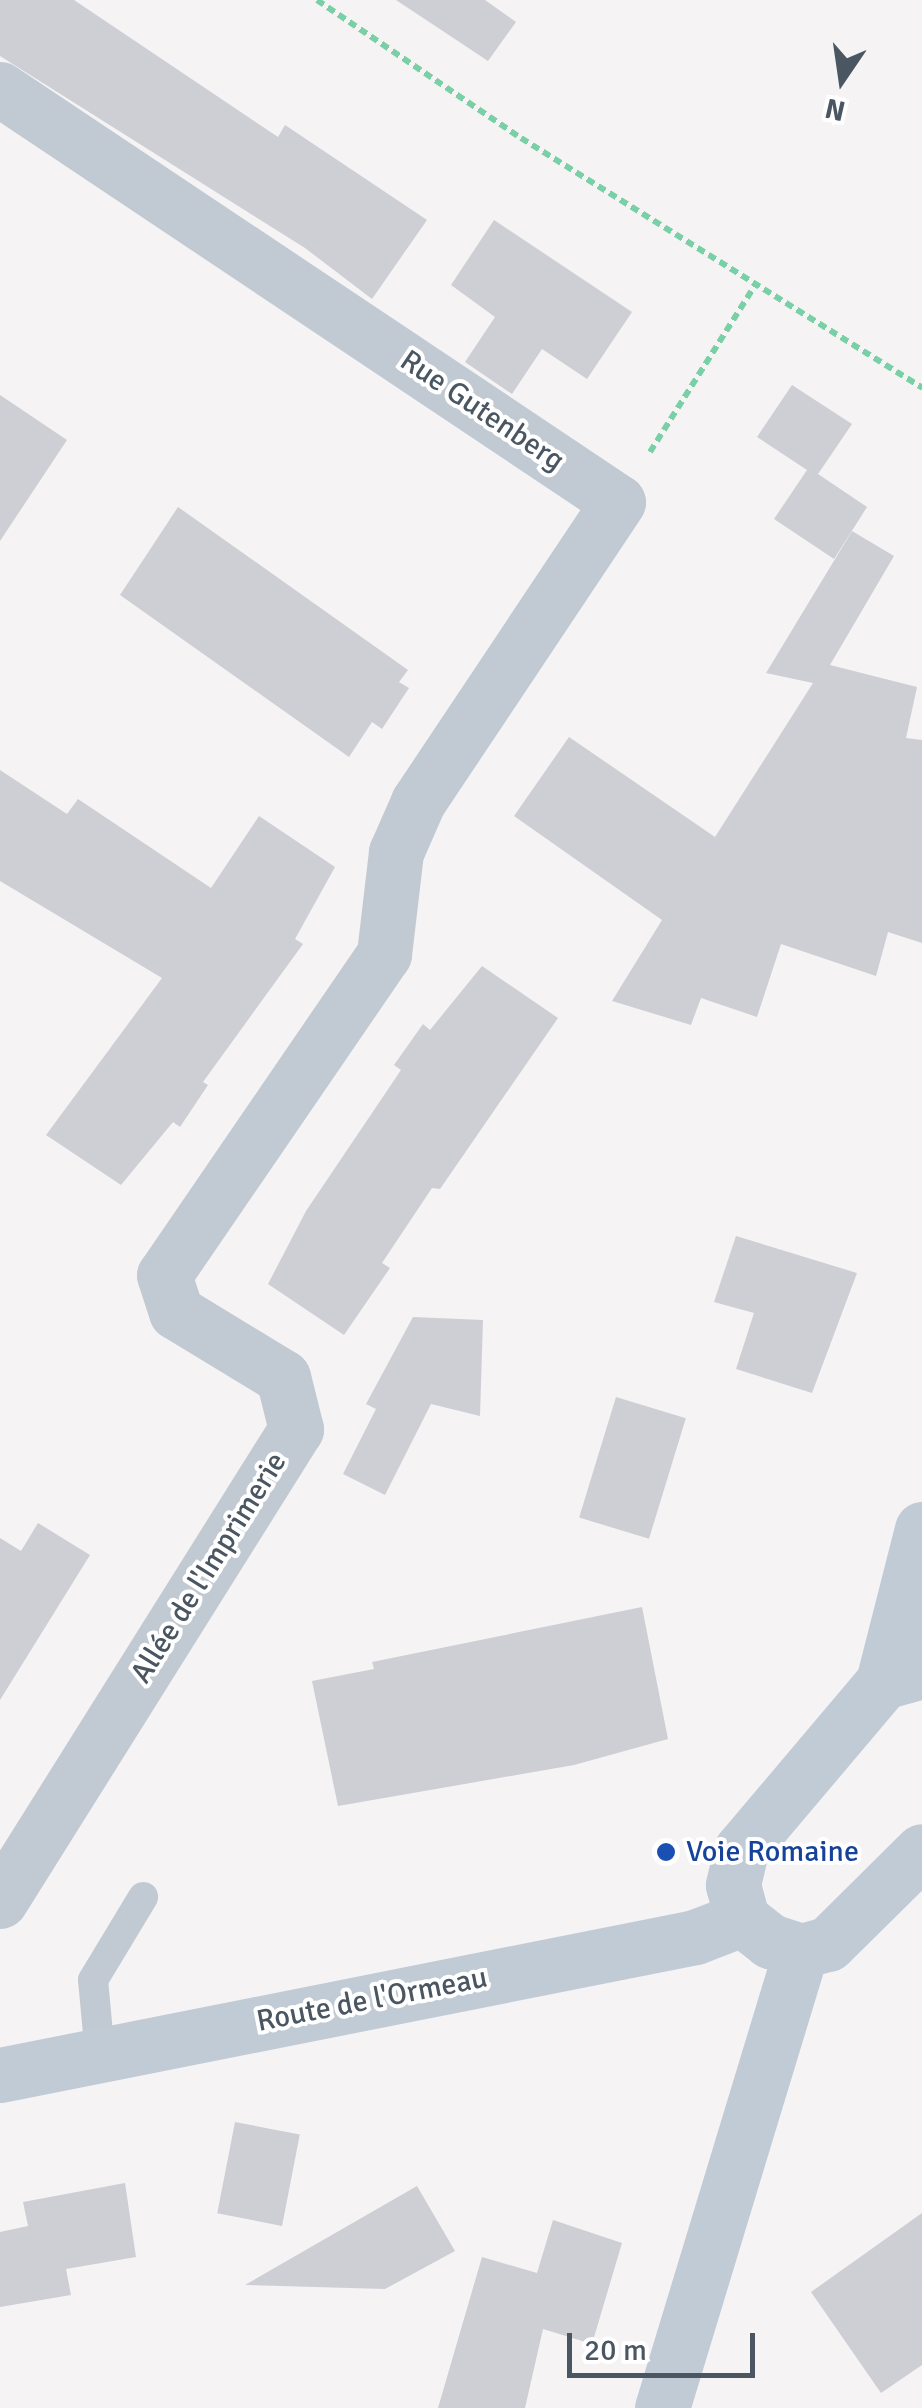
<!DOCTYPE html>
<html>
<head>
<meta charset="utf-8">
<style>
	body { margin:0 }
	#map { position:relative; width:922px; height:2408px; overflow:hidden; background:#f5f3f3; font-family:Signika,sans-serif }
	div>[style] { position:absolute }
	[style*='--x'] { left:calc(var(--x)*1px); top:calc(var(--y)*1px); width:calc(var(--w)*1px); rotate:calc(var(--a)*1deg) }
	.building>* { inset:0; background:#cdcfd5; transform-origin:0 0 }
	.path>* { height:6px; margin-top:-3px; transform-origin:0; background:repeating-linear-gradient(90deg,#7ad0a6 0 8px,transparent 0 13px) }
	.lane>* { height:30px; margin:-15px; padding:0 15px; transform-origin:15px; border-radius:15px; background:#c1cad2 }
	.street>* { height:55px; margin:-27.5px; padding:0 27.5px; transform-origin:27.5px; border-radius:27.5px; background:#c1cad2 }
	.secondary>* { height:55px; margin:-27.5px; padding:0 27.5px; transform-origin:27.5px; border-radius:27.5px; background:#c1cbd6 }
	.dots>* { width:28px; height:28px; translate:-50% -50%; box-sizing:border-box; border:5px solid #fff; border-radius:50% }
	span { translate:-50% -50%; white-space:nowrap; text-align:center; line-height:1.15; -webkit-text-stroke:8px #fff; paint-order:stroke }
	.street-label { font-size:30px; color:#4a5661 }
	.transit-label { font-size:30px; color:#164399 }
	.left { translate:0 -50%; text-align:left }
	.north { position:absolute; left:792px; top:30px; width:100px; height:100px; -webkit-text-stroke:8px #fff; paint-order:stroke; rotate:193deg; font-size:28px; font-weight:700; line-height:40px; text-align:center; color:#4a5661 }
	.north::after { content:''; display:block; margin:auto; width:35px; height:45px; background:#4a5661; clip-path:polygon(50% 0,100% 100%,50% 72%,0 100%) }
	.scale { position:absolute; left:567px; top:2333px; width:188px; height:45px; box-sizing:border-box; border:5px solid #4a5661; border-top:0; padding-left:12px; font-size:30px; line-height:35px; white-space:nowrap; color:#4a5661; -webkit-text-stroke:8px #fff; paint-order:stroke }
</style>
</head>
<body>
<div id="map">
	<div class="building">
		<div style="clip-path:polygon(0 0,74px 0,278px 137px,285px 125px,427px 220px,372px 299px,305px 248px,0 56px)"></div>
		<div style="clip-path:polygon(396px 0,485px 0,516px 22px,488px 61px)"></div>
		<div style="clip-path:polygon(494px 220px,632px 312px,587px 379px,542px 349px,512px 394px,465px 362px,495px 317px,451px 285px)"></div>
		<div style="clip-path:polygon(792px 385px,852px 424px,818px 474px,867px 507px,834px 559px,774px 519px,807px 470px,757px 437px)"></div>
		<div style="clip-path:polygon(0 395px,67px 440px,0 541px)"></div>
		<div style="clip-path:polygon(178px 507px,408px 670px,399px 682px,409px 688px,382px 729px,372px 722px,349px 757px,120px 595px)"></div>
		<div style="clip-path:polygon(852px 531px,894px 556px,830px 665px,917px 687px,906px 738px,922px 740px,922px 943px,888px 932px,876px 976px,781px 944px,757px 1017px,701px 998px,691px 1025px,612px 1001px,662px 920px,514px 816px,569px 737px,715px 837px,813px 683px,766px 673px)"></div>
		<div style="clip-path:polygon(0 770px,67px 814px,78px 799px,211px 888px,259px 816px,335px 867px,295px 939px,303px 944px,203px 1082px,208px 1085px,180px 1127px,173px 1122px,121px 1185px,46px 1135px,162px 978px,0 881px)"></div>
		<div style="clip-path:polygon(482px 966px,558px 1018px,440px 1189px,432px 1188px,382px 1263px,390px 1268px,344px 1335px,268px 1284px,306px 1211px,401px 1070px,394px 1065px,423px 1024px,430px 1030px)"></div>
		<div style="clip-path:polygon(736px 1236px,857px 1273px,812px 1393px,736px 1369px,754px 1313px,714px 1302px)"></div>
		<div style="clip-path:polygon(413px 1317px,483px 1320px,480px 1416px,431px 1404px,385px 1495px,343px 1474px,376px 1409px,366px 1404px)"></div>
		<div style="left:616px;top:1397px;width:73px;height:126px;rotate:17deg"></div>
		<div style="clip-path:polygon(38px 1523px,90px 1555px,0 1700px,0 1538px,21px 1551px)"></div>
		<div style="clip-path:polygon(642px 1607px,668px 1739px,574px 1765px,338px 1806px,312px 1681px,374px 1669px,372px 1662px)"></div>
		<div style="left:235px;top:2122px;width:66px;height:93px;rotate:11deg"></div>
		<div style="clip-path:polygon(125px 2183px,136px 2257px,66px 2269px,71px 2295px,0 2307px,0 2232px,28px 2226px,23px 2202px)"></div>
		<div style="clip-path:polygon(417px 2186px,455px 2251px,385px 2289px,245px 2285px)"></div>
		<div style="clip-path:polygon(922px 2213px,922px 2365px,881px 2393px,811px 2292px)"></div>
		<div style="clip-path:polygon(553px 2220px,622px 2243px,592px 2344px,543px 2329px,525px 2408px,438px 2408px,482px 2257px,537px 2273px)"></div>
	</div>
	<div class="path">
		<div style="--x:317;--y:0;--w:246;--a:34.1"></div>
		<div style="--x:521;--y:138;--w:473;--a:31.9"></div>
		<div style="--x:650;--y:452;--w:199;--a:-57.8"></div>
	</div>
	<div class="lane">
		<div style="--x:100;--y:2055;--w:75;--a:-95.3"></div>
		<div style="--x:93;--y:1980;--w:97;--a:-58.9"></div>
	</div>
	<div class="street">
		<div style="--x:0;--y:89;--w:743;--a:33.75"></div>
		<div style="--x:618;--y:502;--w:361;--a:123.7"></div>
		<div style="--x:418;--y:802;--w:55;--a:113.7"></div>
		<div style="--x:396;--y:852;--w:103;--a:96.7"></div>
		<div style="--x:384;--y:954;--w:389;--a:124.4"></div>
		<div style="--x:164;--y:1275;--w:39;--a:72"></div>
		<div style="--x:176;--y:1312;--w:125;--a:31.3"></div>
		<div style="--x:283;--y:1377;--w:54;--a:76"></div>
		<div style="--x:296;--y:1429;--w:557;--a:122.09"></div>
	</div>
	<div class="secondary">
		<div style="--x:922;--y:1671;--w:41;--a:164.2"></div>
		<div style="--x:883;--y:1682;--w:220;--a:130.2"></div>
		<div style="--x:741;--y:1850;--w:36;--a:103"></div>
		<div style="--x:733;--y:1885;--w:35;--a:75"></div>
		<div style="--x:742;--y:1919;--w:36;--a:38"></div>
		<div style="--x:770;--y:1941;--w:33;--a:18"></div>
		<div style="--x:801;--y:1951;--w:28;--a:-15"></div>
		<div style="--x:828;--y:1944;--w:132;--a:-44.7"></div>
		<div style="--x:883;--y:1682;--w:158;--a:-75.7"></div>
		<div style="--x:0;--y:2075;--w:709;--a:-11.23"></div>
		<div style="--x:695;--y:1937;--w:50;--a:-21"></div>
		<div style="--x:662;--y:2408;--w:478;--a:-73.1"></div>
	</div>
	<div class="dots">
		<div style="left:666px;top:1852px;background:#1a4fb4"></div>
	</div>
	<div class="street-label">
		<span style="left:482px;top:411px;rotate:34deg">Rue Gutenberg</span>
		<span style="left:209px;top:1568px;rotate:-58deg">Allée de l'Imprimerie</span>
		<span style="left:372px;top:2000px;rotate:-11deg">Route de l'Ormeau</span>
	</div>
	<div class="transit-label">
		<span class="left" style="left:686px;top:1852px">Voie Romaine</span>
	</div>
	<div class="north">N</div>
	<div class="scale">20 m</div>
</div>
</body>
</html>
